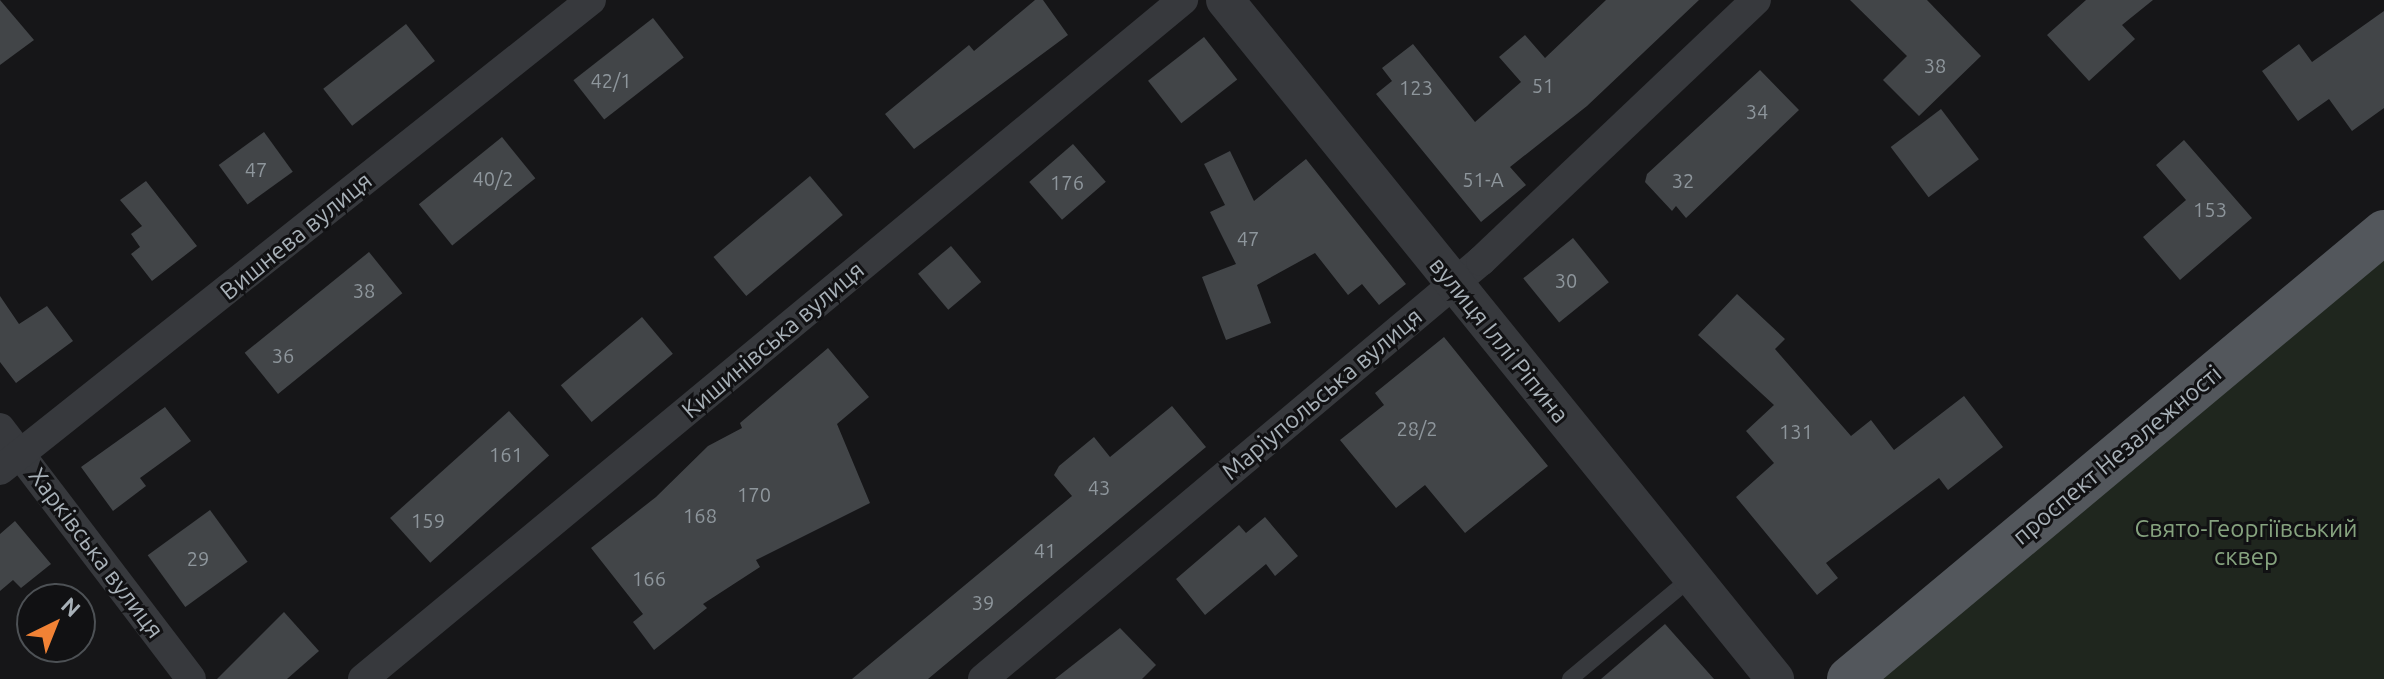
<!DOCTYPE html>
<html>
<head>
<meta charset="utf-8">
<style>
	body { margin:0 }
	#map { position:relative; width:2384px; height:679px; overflow:hidden; background:#161618; font-family:Ubuntu,sans-serif }
	div>[style] { position:absolute }
	[style*='--x'] { left:calc(var(--x)*1px); top:calc(var(--y)*1px); width:calc(var(--w)*1px); rotate:calc(var(--a)*1deg) }
	.green>* { inset:0; background:#1f261e }
	.building>* { inset:0; background:#424548; transform-origin:0 0 }
	.service>* { height:16px; margin:-8px; padding:0 8px; transform-origin:8px; border-radius:8px; background:#37393d }
	.minor>* { height:30px; margin:-15px; padding:0 15px; transform-origin:15px; border-radius:15px; background:#37393d }
	.tertiary>* { height:38px; margin:-19px; padding:0 19px; transform-origin:19px; border-radius:19px; background:#37393d }
	.primary>* { height:44px; margin:-22px; padding:0 22px; transform-origin:22px; border-radius:22px; background:#53575c }
	span { translate:-50% -50%; white-space:nowrap; text-align:center; line-height:1.15; -webkit-text-stroke:6px #111113; paint-order:stroke }
	.number-label { font-size:20px; color:#8e969c }
	.number-label span { -webkit-text-stroke-width:0 }
	.street-label { font-size:24px; color:#a8b1b8 }
	.park-label { font-size:24px; color:#86a37f }
	.north { position:absolute; left:16px; top:583px; width:80px; height:80px; box-sizing:border-box; background:#111113; border:2px solid #4d5155; border-radius:50%; rotate:43deg; font-size:22px; font-weight:700; line-height:32px; text-align:center; color:#a8b1b8 }
	.north::after { content:''; display:block; margin:auto; width:28px; height:36px; background:#f18235; clip-path:polygon(50% 0,100% 100%,50% 72%,0 100%) }
</style>
</head>
<body>
<div id="map">
	<div class="green">
		<div style="clip-path:polygon(2384px 251px,2384px 679px,1873px 679px)"></div>
	</div>
	<div class="building">
		<div style="clip-path:polygon(0 0,34px 40px,0 65px)"></div>
		<div style="clip-path:polygon(1035px 0,1043px 0,1068px 35px,914px 149px,885px 114px,969px 45px,974px 51px)"></div>
		<div style="clip-path:polygon(1606px 0,1699px 0,1587px 106px,1510px 167px,1526px 185px,1481px 222px,1376px 94px,1392px 81px,1382px 68px,1413px 44px,1475px 122px,1521px 82px,1499px 57px,1525px 35px,1545px 58px)"></div>
		<div style="clip-path:polygon(1850px 0,1927px 0,1981px 56px,1919px 116px,1883px 80px,1907px 56px)"></div>
		<div style="clip-path:polygon(2086px 0,2153px 0,2122px 25px,2135px 39px,2089px 81px,2047px 35px)"></div>
		<div style="clip-path:polygon(2384px 11px,2384px 108px,2352px 131px,2329px 99px,2298px 121px,2262px 71px,2299px 44px,2312px 62px)"></div>
		<div style="left:653px;top:18px;width:50px;height:101px;rotate:52deg"></div>
		<div style="left:406px;top:24px;width:47px;height:105px;rotate:52deg"></div>
		<div style="left:1204px;top:37px;width:54px;height:71px;rotate:52deg"></div>
		<div style="clip-path:polygon(1760px 70px,1799px 110px,1686px 218px,1676px 206px,1672px 211px,1645px 182px,1647px 174px)"></div>
		<div style="left:1941px;top:109px;width:63px;height:63px;rotate:53deg"></div>
		<div style="left:264px;top:132px;width:49px;height:56px;rotate:54deg"></div>
		<div style="left:502px;top:137px;width:53px;height:107px;rotate:51deg"></div>
		<div style="clip-path:polygon(2184px 140px,2252px 218px,2180px 280px,2143px 237px,2186px 200px,2156px 165px)"></div>
		<div style="left:1073px;top:144px;width:50px;height:58px;rotate:49deg"></div>
		<div style="clip-path:polygon(1230px 151px,1254px 201px,1306px 159px,1406px 284px,1379px 305px,1362px 284px,1348px 295px,1315px 253px,1257px 285px,1271px 323px,1226px 340px,1202px 277px,1236px 264px,1210px 212px,1225px 205px,1204px 164px)"></div>
		<div style="left:810px;top:176px;width:51px;height:126px;rotate:50deg"></div>
		<div style="clip-path:polygon(146px 181px,197px 246px,152px 281px,131px 254px,140px 247px,131px 234px,142px 226px,120px 200px)"></div>
		<div style="left:1573px;top:238px;width:57px;height:64px;rotate:51deg"></div>
		<div style="left:951px;top:246px;width:47px;height:43px;rotate:50deg"></div>
		<div style="left:369px;top:252px;width:53px;height:160px;rotate:51deg"></div>
		<div style="clip-path:polygon(1737px 294px,1785px 339px,1775px 349px,1851px 436px,1871px 420px,1894px 450px,1964px 396px,2003px 447px,1948px 490px,1939px 478px,1826px 563px,1838px 578px,1817px 595px,1736px 497px,1774px 463px,1746px 431px,1774px 405px,1698px 335px)"></div>
		<div style="clip-path:polygon(0 296px,19px 324px,47px 306px,73px 341px,16px 383px,0 362px)"></div>
		<div style="left:642px;top:317px;width:48px;height:106px;rotate:50deg"></div>
		<div style="clip-path:polygon(1444px 337px,1548px 466px,1465px 533px,1425px 485px,1396px 508px,1340px 440px,1384px 405px,1375px 393px)"></div>
		<div style="clip-path:polygon(828px 348px,869px 397px,837px 424px,870px 503px,756px 560px,760px 567px,703px 604px,707px 608px,654px 650px,633px 622px,643px 614px,591px 548px,656px 497px,708px 446px,742px 428px,740px 423px)"></div>
		<div style="clip-path:polygon(1172px 406px,1206px 447px,928px 679px,852px 679px,1072px 496px,1054px 475px,1059px 466px,1094px 437px,1110px 457px)"></div>
		<div style="clip-path:polygon(165px 407px,191px 441px,140px 478px,146px 486px,113px 511px,81px 467px)"></div>
		<div style="left:509px;top:411px;width:60px;height:160px;rotate:48deg"></div>
		<div style="left:210px;top:510px;width:64px;height:77px;rotate:54deg"></div>
		<div style="clip-path:polygon(1265px 517px,1298px 556px,1275px 576px,1266px 564px,1205px 615px,1176px 579px,1239px 525px,1246px 533px)"></div>
		<div style="clip-path:polygon(15px 521px,51px 564px,21px 588px,13px 580px,0 591px,0 534px)"></div>
		<div style="clip-path:polygon(284px 612px,319px 651px,287px 679px,217px 679px)"></div>
		<div style="clip-path:polygon(1665px 624px,1714px 679px,1601px 679px)"></div>
		<div style="clip-path:polygon(1120px 628px,1156px 665px,1142px 679px,1055px 679px)"></div>
	</div>
	<div class="service">
		<div style="--x:1570;--y:679;--w:158;--a:-39.9"></div>
	</div>
	<div class="minor">
		<div style="--x:0;--y:428;--w:315;--a:52.7"></div>
		<div style="--x:0;--y:470;--w:755;--a:-38.49"></div>
		<div style="--x:363;--y:679;--w:1065;--a:-39.63"></div>
		<div style="--x:983;--y:679;--w:650;--a:-40.01"></div>
		<div style="--x:1481;--y:261;--w:379;--a:-43.5"></div>
	</div>
	<div class="tertiary">
		<div style="--x:1225;--y:0;--w:874;--a:50.99"></div>
	</div>
	<div class="primary">
		<div style="--x:1849;--y:679;--w:697;--a:-39.88"></div>
	</div>
	<div class="number-label">
		<span style="left:1935px;top:65px">38</span>
		<span style="left:611px;top:80px">42/1</span>
		<span style="left:1543px;top:85px">51</span>
		<span style="left:1416px;top:87px">123</span>
		<span style="left:1757px;top:111px">34</span>
		<span style="left:256px;top:169px">47</span>
		<span style="left:493px;top:178px">40/2</span>
		<span style="left:1483px;top:179px">51-А</span>
		<span style="left:1683px;top:180px">32</span>
		<span style="left:1067px;top:182px">176</span>
		<span style="left:2210px;top:209px">153</span>
		<span style="left:1248px;top:238px">47</span>
		<span style="left:1566px;top:280px">30</span>
		<span style="left:364px;top:290px">38</span>
		<span style="left:283px;top:355px">36</span>
		<span style="left:1417px;top:428px">28/2</span>
		<span style="left:1796px;top:431px">131</span>
		<span style="left:506px;top:454px">161</span>
		<span style="left:1099px;top:487px">43</span>
		<span style="left:754px;top:494px">170</span>
		<span style="left:700px;top:515px">168</span>
		<span style="left:428px;top:520px">159</span>
		<span style="left:1045px;top:550px">41</span>
		<span style="left:198px;top:558px">29</span>
		<span style="left:649px;top:578px">166</span>
		<span style="left:983px;top:602px">39</span>
	</div>
	<div class="street-label">
		<span style="left:296px;top:236px;rotate:-39deg">Вишнева вулиця</span>
		<span style="left:773px;top:340px;rotate:-40deg">Кишинівська вулиця</span>
		<span style="left:1499px;top:340px;rotate:51deg">вулиця Іллі Ріпина</span>
		<span style="left:1322px;top:394px;rotate:-40deg">Маріупольська вулиця</span>
		<span style="left:2117px;top:455px;rotate:-40deg">проспект Незалежності</span>
		<span style="left:96px;top:553px;rotate:53deg">Харківська вулиця</span>
	</div>
	<div class="park-label">
		<span style="left:2246px;top:543px">Свято-Георгіївський<br>сквер</span>
	</div>
	<div class="north">N</div>
</div>
</body>
</html>
